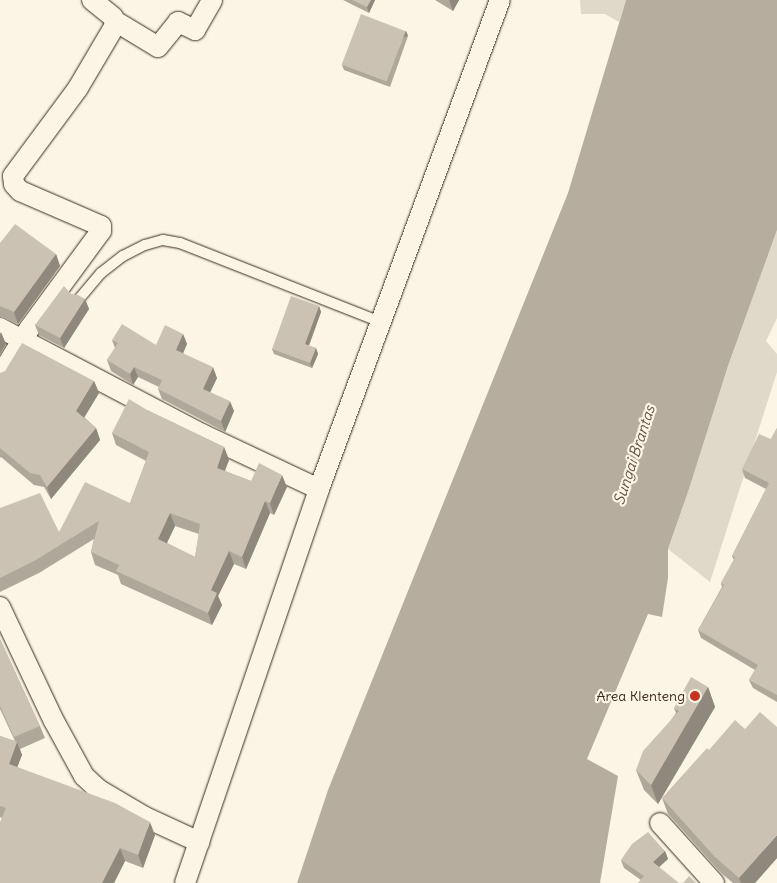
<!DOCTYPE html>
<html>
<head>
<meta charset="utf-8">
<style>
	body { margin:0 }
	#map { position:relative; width:777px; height:883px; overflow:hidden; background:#fcf5e5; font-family:Delius,sans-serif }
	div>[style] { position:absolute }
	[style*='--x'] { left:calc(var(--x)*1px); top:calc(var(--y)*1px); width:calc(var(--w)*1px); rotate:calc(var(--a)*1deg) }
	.green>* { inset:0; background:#e0d8c8 }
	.water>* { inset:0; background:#b7ad9e }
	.roads { filter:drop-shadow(0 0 1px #3b2a1e) drop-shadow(0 0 1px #3b2a1e) }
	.service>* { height:10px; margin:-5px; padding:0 5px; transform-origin:5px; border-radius:5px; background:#fcf5e5 }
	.minor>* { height:20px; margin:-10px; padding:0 10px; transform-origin:10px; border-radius:10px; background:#fcf5e5 }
	.wall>* { inset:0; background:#afa79a }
	.shaded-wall>* { inset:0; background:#8f887d; transform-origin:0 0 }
	.building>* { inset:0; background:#ccc2b3; transform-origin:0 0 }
	.dots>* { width:14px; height:14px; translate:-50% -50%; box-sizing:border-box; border:2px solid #fcf5e5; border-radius:50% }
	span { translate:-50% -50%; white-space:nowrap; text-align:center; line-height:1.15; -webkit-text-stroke:4.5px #fcf5e5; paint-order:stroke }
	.poi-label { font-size:14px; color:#3b2a1e }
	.right { translate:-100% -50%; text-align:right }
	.water-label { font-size:15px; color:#605144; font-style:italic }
</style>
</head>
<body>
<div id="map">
	<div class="green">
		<div style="clip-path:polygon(580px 0,626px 0,619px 22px,605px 14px,581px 14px)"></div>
		<div style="clip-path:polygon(777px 230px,777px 318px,766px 341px,777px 354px,777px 372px,710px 582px,668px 549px,689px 489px,728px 366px)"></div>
	</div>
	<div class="water">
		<div style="clip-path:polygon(626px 0,777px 0,777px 230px,728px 366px,689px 489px,668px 549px,668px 578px,662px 617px,648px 614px,587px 759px,618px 776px,600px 883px,297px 883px,328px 790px,568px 193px)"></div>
	</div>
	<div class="roads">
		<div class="service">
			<div style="--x:79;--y:299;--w:34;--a:-50"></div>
			<div style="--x:101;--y:273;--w:28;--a:-38"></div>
			<div style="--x:123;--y:256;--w:25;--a:-27"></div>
			<div style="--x:145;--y:245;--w:19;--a:-16"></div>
			<div style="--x:163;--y:240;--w:17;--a:10"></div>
			<div style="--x:180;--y:243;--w:216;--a:21.5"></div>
		</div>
		<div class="minor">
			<div style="--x:115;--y:21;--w:50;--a:31.2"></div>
			<div style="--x:158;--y:47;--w:32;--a:-51"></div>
			<div style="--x:178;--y:22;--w:19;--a:25"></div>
			<div style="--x:195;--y:30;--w:34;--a:-60"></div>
			<div style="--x:0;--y:328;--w:228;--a:27.7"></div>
			<div style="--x:202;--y:434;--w:129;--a:25.2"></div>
			<div style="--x:0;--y:376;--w:55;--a:-58.3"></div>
			<div style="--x:29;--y:329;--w:122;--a:-53.7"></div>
			<div style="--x:101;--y:231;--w:5;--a:-90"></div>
			<div style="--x:101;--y:226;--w:88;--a:-156.6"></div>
			<div style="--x:20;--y:191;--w:9;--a:-131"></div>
			<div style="--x:14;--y:184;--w:8;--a:-97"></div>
			<div style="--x:13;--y:176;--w:109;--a:-53.5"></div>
			<div style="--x:78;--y:88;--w:71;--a:-59.5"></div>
			<div style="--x:114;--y:27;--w:6;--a:-81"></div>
			<div style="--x:115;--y:21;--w:4;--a:-117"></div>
			<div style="--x:113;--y:17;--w:27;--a:-141"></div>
			<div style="--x:0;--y:607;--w:126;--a:64.7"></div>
			<div style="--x:54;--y:721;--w:63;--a:61.4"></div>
			<div style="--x:84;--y:776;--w:21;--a:43"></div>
			<div style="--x:99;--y:790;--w:53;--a:30.4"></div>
			<div style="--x:145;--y:817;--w:60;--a:24.8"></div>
			<div style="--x:660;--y:823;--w:81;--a:48"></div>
			<div style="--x:185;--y:883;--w:416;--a:-71.2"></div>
			<div style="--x:319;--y:489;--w:521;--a:-69.69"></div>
		</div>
	</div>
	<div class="wall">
		<div style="clip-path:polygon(343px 0,375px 0,369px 13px)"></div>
		<div style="clip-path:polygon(435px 0,459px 0,453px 11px)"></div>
		<div style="clip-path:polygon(406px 31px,408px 36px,390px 87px,344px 70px,342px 65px)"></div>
		<div style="clip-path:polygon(0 243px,56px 254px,60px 266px,18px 324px,0 317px)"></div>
		<div style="clip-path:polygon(71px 294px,85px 299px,89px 309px,64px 348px,39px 335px,35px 325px)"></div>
		<div style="clip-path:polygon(319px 306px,321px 312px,309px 346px,316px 348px,318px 354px,312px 368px,274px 354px,272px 349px)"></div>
		<div style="clip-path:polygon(183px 334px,187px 344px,183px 353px,217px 378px,210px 392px,234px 411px,225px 432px,162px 399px,158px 389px,159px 387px,138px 377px,133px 385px,111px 371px,107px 360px,115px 348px,112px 340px,156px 345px)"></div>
		<div style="clip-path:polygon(0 373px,94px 381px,99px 393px,84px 417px,96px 428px,100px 440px,51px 499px,44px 487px,34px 485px,1px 457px,0 458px)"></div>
		<div style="clip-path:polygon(evenodd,147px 410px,224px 447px,229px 460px,225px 471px,251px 481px,287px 487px,274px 515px,270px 513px,246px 569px,234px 564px,218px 596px,222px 605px,212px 625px,121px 584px,118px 575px,95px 565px,91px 552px,94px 539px,39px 573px,0 592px,0 508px,59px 532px,130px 503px,146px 461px,116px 445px,112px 433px,147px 410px,175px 526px,199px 534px,195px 557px,167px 543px,175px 526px)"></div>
		<div style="clip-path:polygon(777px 428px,777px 702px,753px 688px,749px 680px,755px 670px,701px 638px,698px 630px,722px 587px,721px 583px,734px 560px,732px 556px,766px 489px,745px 478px,742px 469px,771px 439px)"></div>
		<div style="clip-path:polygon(0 639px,40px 726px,45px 738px,20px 749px,22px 755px,17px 767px,155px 835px,143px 868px,125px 861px,114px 883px,0 883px,2px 818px,0 817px,0 736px,15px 741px,0 709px)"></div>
		<div style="clip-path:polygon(708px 687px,715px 707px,658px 804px,644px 790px,636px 770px,676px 713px,674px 708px)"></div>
		<div style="clip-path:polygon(662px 798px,777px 858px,755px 883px,733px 883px,720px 872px,668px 814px)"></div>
		<div style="clip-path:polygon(665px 851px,668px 859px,641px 880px,624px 868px,621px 860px)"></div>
	</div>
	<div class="shaded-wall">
		<div style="clip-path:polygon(371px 0,375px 0,369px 13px,367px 7px)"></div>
		<div style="clip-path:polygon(449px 0,459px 0,453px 11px)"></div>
		<div style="left:406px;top:31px;width:5px;height:54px;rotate:68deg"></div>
		<div style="clip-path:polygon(56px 254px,60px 266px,18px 324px,14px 312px)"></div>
		<div style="clip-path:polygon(85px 299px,89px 309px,64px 348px,60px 338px)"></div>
		<div style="clip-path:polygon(319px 306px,321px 312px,307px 350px,305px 344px)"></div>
		<div style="clip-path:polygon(1px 332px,6px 344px,0 354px,0 334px)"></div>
		<div style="clip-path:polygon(183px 334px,187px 344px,180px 360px,176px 350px)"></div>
		<div style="clip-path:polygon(316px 348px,318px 354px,312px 368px,310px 363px)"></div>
		<div style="clip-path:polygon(134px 367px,138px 377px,133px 385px,130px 374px)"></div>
		<div style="clip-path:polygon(213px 367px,217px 378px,207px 399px,203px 389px)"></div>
		<div style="clip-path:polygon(94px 381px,99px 393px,81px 423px,76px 411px)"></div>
		<div style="clip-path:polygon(230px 401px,234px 411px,225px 432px,221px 421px)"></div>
		<div style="clip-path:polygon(96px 428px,100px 440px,51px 499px,47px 487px)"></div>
		<div style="clip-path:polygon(224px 447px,229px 460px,221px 480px,217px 468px)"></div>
		<div style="clip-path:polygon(282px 475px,287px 487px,274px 515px,270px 503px)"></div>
		<div style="clip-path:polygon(265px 501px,270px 513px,246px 569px,242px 557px)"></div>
		<div style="clip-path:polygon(170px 513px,175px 526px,163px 551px,158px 539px)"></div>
		<div style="clip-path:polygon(229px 551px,234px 564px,218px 596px,222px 605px,212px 625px,208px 613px,211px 590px)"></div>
		<div style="clip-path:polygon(708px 687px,715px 707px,658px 804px,651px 785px)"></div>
		<div style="clip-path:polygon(17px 742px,22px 755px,13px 778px,9px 764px)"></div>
		<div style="clip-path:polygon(150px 822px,155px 835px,143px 868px,138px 855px)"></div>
		<div style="clip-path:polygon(777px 835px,777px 858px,755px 883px,741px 883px,739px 878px)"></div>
		<div style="clip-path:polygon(120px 848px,125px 861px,114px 883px,102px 883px)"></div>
		<div style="clip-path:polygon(665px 851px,668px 859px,656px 870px,653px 862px)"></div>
	</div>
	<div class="building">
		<div style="clip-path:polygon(352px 0,371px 0,367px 7px)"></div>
		<div style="left:361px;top:14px;width:48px;height:54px;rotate:21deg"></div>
		<div style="clip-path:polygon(15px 224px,56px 254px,14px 312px,0 306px,0 243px)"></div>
		<div style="clip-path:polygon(64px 286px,71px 294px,78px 295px,85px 299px,60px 338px,35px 325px)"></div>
		<div style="clip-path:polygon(291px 296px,319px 306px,305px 344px,316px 348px,310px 363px,272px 349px)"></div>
		<div style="clip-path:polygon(122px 324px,156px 345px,165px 325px,183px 334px,176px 350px,213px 367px,203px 389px,230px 401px,221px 421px,158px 389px,162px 380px,134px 367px,130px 374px,107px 360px,118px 343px,112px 340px)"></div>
		<div style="clip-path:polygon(22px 343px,94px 381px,76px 411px,96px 428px,47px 487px,40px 475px,30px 473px,0 448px,0 373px,5px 371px)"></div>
		<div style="clip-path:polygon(evenodd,129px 399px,147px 410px,224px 447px,217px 468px,251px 481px,259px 463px,282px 475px,270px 503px,265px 501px,242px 557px,229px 551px,211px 590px,217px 593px,208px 613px,116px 571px,119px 565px,91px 552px,99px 521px,34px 561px,0 578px,0 508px,40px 493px,59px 532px,85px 482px,130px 503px,149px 452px,112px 433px,129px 399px,170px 513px,200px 524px,195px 557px,158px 539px,170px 513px)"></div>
		<div style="clip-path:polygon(777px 428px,777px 695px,749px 680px,758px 665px,698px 630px,724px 585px,721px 583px,735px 557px,732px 556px,769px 483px,742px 469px,759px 434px,771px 439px)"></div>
		<div style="clip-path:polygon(0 639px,40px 726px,14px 737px,0 706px)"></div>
		<div style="clip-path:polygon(691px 677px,708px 687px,651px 785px,636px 770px,643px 751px,679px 711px,674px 708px)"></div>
		<div style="clip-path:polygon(760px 712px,777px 727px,777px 835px,739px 878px,714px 856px,662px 798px,707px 748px,709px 750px,735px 720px,745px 729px)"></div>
		<div style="clip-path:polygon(0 736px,17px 742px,9px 764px,115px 803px,150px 822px,138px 855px,120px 848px,102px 883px,0 883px,0 822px,6px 808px,0 806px)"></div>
		<div style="clip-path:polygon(648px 832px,665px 851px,653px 862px,679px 883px,638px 883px,644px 876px,621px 860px,632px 844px)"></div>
		<div style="clip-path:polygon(689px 876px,696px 883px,683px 883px)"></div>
	</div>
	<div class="dots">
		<div style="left:695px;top:696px;background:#c8321e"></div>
	</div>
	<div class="poi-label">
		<span class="right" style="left:685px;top:696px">Area Klenteng</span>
	</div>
	<div class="water-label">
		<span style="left:634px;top:455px;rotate:-72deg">Sungai Brantas</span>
	</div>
</div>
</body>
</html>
